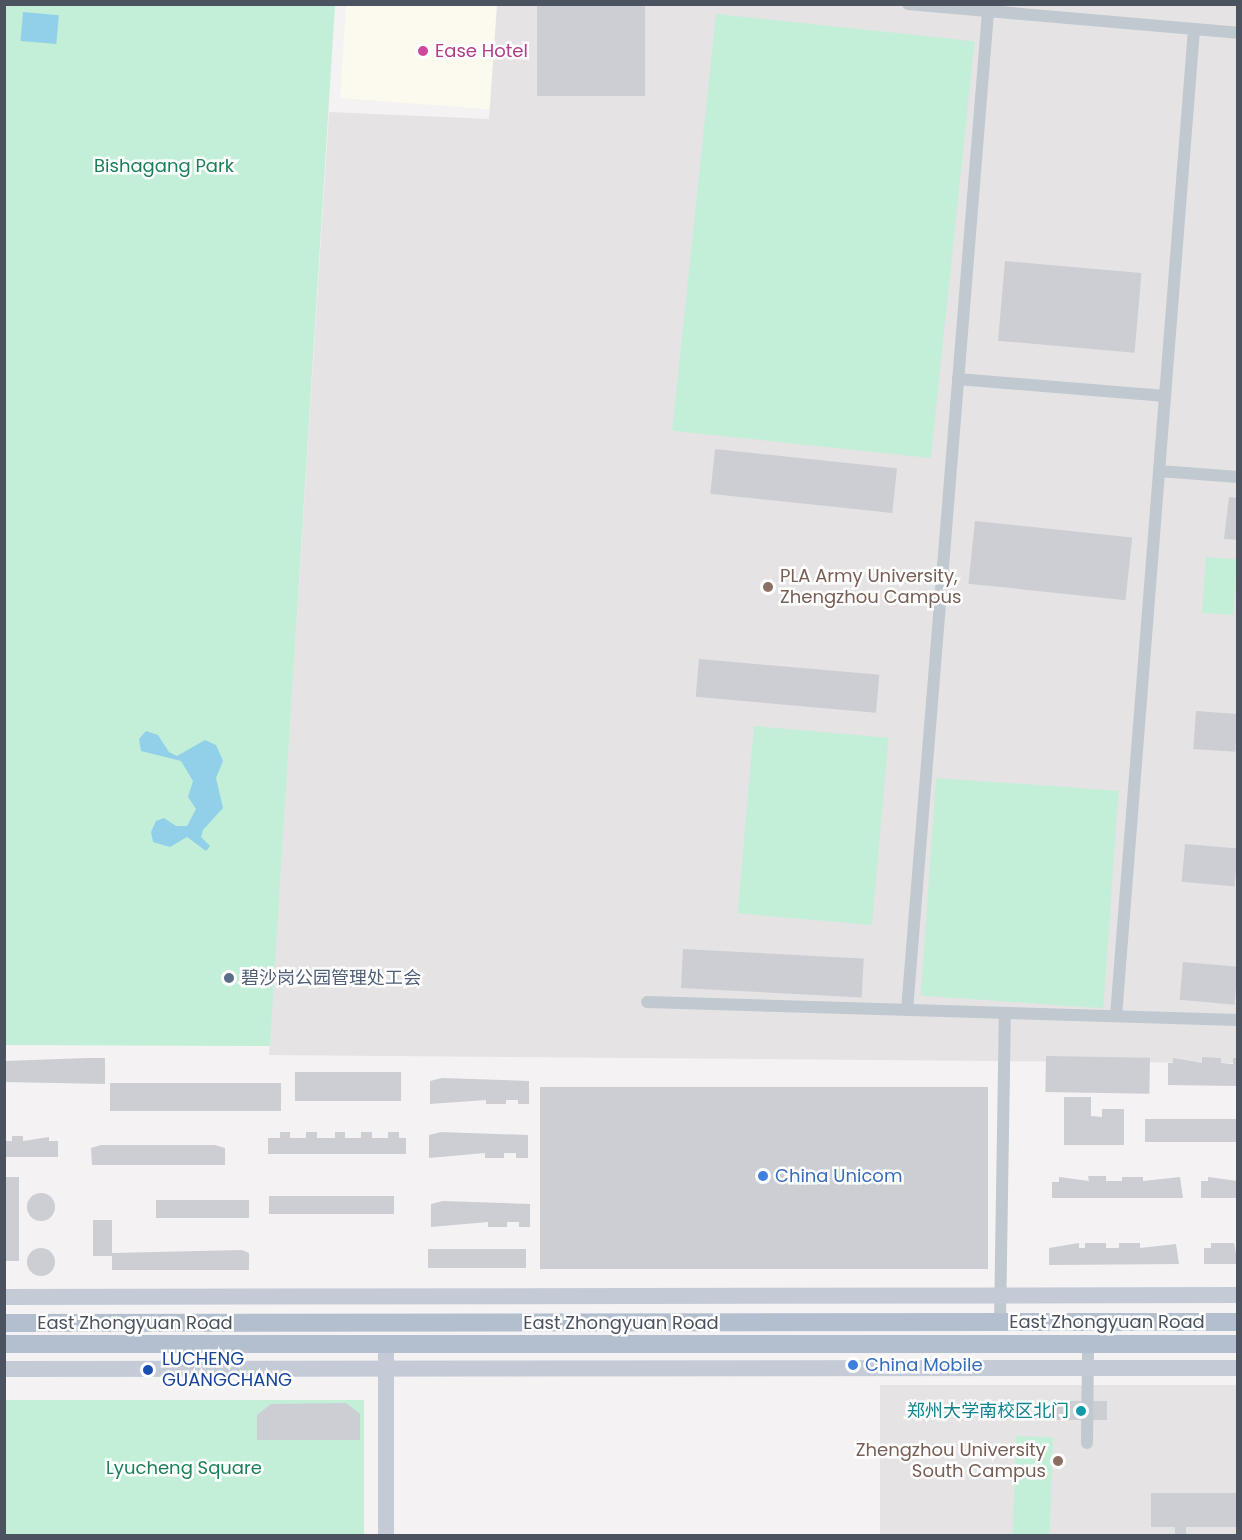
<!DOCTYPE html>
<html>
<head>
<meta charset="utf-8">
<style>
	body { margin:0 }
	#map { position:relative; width:1242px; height:1540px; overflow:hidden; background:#f4f2f2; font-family:Poppins,"Noto Sans SC",sans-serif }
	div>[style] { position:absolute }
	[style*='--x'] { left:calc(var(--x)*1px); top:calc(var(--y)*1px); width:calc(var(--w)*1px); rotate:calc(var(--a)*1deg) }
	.commercial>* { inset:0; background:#fcf9ee }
	.education>* { inset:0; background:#e5e3e4; transform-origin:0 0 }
	.green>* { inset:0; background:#c3efd8; transform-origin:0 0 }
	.water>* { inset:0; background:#92d0ea; transform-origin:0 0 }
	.building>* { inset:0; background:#ccced4; transform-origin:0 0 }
	.round { border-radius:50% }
	.street>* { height:12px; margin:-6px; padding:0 6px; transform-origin:6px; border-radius:6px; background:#c0c8d0 }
	.secondary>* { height:16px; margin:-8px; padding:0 8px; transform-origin:8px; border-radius:8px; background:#c4cbd7 }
	.primary>* { height:18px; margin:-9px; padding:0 9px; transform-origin:9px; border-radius:9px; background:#b3bfcf }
	.dots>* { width:16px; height:16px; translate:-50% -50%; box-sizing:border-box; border:3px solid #fff; border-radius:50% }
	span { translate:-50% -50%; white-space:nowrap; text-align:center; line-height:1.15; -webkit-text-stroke:5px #fff; paint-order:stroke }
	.hotel-label { font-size:18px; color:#b23c85 }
	.left { translate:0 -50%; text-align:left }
	.park-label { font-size:18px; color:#1b8057 }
	.education-label { font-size:18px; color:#785e54 }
	.right { translate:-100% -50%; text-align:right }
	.service-label { font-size:18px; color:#4e5e75 }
	.shop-label { font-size:18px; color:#366cbe }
	.street-label { font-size:18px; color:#4a535f }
	.transit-label { font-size:18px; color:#164399 }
	.culture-label { font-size:18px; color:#0d838f }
	.frame { position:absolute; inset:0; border:6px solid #4a535f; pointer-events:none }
</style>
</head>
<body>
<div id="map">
	<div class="commercial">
		<div style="clip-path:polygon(346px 5px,509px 5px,498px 110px,340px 98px)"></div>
	</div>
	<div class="education">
		<div style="clip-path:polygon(497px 5px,1237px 5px,1237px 1063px,269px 1055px,329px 112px,489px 119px)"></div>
		<div style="left:880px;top:1385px;width:357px;height:151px"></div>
	</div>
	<div class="green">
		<div style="clip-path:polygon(5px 5px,335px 5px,270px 1046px,5px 1045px)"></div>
		<div style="left:716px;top:14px;width:260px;height:419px;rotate:6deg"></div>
		<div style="left:1206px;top:557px;width:31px;height:56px;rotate:4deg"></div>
		<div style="left:754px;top:726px;width:135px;height:188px;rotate:5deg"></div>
		<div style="left:936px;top:778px;width:183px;height:218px;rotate:4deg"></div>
		<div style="left:364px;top:1400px;width:135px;height:360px;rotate:90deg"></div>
		<div style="left:1016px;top:1436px;width:37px;height:99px;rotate:2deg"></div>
	</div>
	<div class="water">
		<div style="left:23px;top:12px;width:36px;height:29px;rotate:5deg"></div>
		<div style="clip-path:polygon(146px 731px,158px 735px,169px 752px,177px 756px,205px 740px,216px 745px,223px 761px,216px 778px,223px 808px,203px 830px,201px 837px,210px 846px,206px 851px,187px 837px,170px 847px,153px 842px,151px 832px,156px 821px,164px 818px,176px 826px,187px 826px,196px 809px,188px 797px,193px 781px,181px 761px,141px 751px,139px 739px)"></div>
	</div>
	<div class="building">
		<div style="left:537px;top:4px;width:108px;height:92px"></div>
		<div style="left:1005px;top:261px;width:137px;height:80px;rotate:5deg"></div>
		<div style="left:715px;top:449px;width:183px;height:45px;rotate:6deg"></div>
		<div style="clip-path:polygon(1229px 497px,1238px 498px,1238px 540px,1224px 539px)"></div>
		<div style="left:975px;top:521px;width:158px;height:63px;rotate:6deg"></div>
		<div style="left:699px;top:659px;width:181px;height:38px;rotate:5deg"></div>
		<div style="left:1196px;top:711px;width:42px;height:38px;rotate:4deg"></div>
		<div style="left:1185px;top:844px;width:53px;height:38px;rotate:5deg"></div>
		<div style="left:683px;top:949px;width:181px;height:39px;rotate:3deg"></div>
		<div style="left:1183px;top:962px;width:55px;height:38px;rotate:5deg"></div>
		<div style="left:1046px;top:1056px;width:104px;height:36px;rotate:1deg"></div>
		<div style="clip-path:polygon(1202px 1057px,1221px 1058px,1221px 1063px,1233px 1064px,1233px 1058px,1238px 1058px,1238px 1086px,1168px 1085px,1168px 1063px,1173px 1063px,1173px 1058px,1202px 1063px)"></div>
		<div style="clip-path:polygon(88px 1058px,105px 1058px,105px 1084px,4px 1082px,4px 1061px)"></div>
		<div style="left:295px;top:1072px;width:106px;height:29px"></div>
		<div style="clip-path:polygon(442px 1078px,529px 1081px,529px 1104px,518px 1104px,518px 1100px,506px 1100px,506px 1104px,486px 1104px,486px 1100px,430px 1104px,430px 1081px)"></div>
		<div style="left:281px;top:1083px;width:28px;height:171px;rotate:90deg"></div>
		<div style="left:540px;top:1087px;width:448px;height:182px"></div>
		<div style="clip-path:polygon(1064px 1097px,1091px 1097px,1091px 1116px,1102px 1117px,1102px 1109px,1124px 1109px,1124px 1145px,1064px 1145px)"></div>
		<div style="left:1145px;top:1119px;width:93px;height:23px"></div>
		<div style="clip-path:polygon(280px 1132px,290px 1132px,290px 1138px,306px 1138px,306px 1132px,317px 1132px,317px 1138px,335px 1138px,335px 1132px,345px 1132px,345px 1138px,361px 1138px,361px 1132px,372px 1132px,372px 1138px,388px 1138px,388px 1132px,399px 1132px,399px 1138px,406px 1138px,406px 1154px,268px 1154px,268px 1138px,280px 1138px)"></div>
		<div style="clip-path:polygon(441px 1132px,528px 1135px,528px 1158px,516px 1158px,516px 1153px,504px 1153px,504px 1158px,485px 1158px,485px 1153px,429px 1158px,429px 1135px)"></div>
		<div style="clip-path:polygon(12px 1136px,23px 1136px,23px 1141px,49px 1137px,49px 1141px,58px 1141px,58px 1157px,4px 1157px,4px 1141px,12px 1141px)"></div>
		<div style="clip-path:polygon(101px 1145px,215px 1145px,225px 1148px,225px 1165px,92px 1165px,91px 1148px)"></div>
		<div style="clip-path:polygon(1088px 1176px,1106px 1176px,1106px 1181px,1122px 1181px,1122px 1177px,1143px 1177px,1143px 1181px,1180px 1177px,1183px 1198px,1052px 1198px,1052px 1182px,1059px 1182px,1059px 1177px,1089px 1181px)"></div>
		<div style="left:4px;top:1177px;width:15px;height:84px"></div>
		<div style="clip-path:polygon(1208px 1177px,1238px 1181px,1238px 1198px,1201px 1198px,1201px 1181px,1208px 1181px)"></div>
		<div class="round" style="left:27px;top:1193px;width:28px;height:28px"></div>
		<div style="left:269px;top:1196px;width:125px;height:18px"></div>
		<div style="left:156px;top:1200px;width:93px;height:18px"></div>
		<div style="clip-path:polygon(443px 1201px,530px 1204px,530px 1227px,519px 1227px,519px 1222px,507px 1222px,507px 1227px,488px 1227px,488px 1222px,431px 1227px,431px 1204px)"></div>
		<div style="clip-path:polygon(93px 1220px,112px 1220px,112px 1253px,242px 1250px,249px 1253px,249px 1270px,112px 1270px,112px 1256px,93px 1256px)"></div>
		<div style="clip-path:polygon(1079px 1243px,1079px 1248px,1085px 1248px,1085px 1243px,1106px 1243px,1106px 1248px,1119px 1248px,1119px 1243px,1140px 1243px,1140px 1248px,1176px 1244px,1179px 1264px,1049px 1265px,1049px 1248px)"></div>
		<div style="clip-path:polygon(1211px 1243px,1234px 1243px,1238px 1264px,1204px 1264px,1204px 1248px,1211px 1248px)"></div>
		<div class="round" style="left:27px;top:1248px;width:28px;height:28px"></div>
		<div style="left:428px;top:1249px;width:98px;height:19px"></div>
		<div style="left:1056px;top:1401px;width:51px;height:19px"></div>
		<div style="clip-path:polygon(346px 1403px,360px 1414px,360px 1440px,257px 1440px,257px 1415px,271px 1404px)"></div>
		<div style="clip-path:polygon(1151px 1493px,1238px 1493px,1238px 1527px,1186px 1527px,1186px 1536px,1175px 1536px,1175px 1527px,1151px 1527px)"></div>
	</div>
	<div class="street">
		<div style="--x:908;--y:4;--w:331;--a:5"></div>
		<div style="--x:958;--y:379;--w:208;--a:4.7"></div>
		<div style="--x:1159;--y:471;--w:79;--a:4.3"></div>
		<div style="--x:647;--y:1002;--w:591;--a:1.74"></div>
		<div style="--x:907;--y:1010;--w:1002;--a:-85.36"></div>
		<div style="--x:1116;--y:1016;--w:990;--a:-85.48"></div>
		<div style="--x:1000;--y:1322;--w:309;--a:-89.1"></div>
		<div style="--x:1087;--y:1443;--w:99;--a:-89.4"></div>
	</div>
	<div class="secondary">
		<div style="--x:4;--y:1297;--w:1234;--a:-0.09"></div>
		<div style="--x:386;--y:1344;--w:192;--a:90"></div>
		<div style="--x:4;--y:1369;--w:1234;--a:-0.05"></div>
	</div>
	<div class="primary">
		<div style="--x:4;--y:1323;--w:1234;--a:-0.05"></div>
		<div style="--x:4;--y:1344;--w:1234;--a:0"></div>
	</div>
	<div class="dots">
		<div style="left:423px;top:51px;background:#d1479c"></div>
		<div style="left:768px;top:587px;background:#8d6e63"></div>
		<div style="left:229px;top:978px;background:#5c6f8a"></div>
		<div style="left:763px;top:1176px;background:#3f7fe0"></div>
		<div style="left:853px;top:1365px;background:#3f7fe0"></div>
		<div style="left:148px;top:1370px;background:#1a4fb4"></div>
		<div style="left:1081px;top:1411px;background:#0f9aa8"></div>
		<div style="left:1058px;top:1461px;background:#8d6e63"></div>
	</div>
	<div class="hotel-label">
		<span class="left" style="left:435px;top:51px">Ease Hotel</span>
	</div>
	<div class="park-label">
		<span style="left:164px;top:166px">Bishagang Park</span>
		<span style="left:184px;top:1468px">Lyucheng Square</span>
	</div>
	<div class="education-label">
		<span class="left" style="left:780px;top:587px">PLA Army University,<br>Zhengzhou Campus</span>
		<span class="right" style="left:1046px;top:1461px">Zhengzhou University<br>South Campus</span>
	</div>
	<div class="service-label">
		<span class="left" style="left:241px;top:978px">碧沙岗公园管理处工会</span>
	</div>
	<div class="shop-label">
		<span class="left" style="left:775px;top:1176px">China Unicom</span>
		<span class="left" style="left:865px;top:1365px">China Mobile</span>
	</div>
	<div class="street-label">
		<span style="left:1107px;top:1322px">East Zhongyuan Road</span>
		<span style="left:135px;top:1323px">East Zhongyuan Road</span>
		<span style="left:621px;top:1323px">East Zhongyuan Road</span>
	</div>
	<div class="transit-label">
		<span class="left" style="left:162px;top:1370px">LUCHENG<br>GUANGCHANG</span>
	</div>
	<div class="culture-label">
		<span class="right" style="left:1069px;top:1411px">郑州大学南校区北门</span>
	</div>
	<div class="frame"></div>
</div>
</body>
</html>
